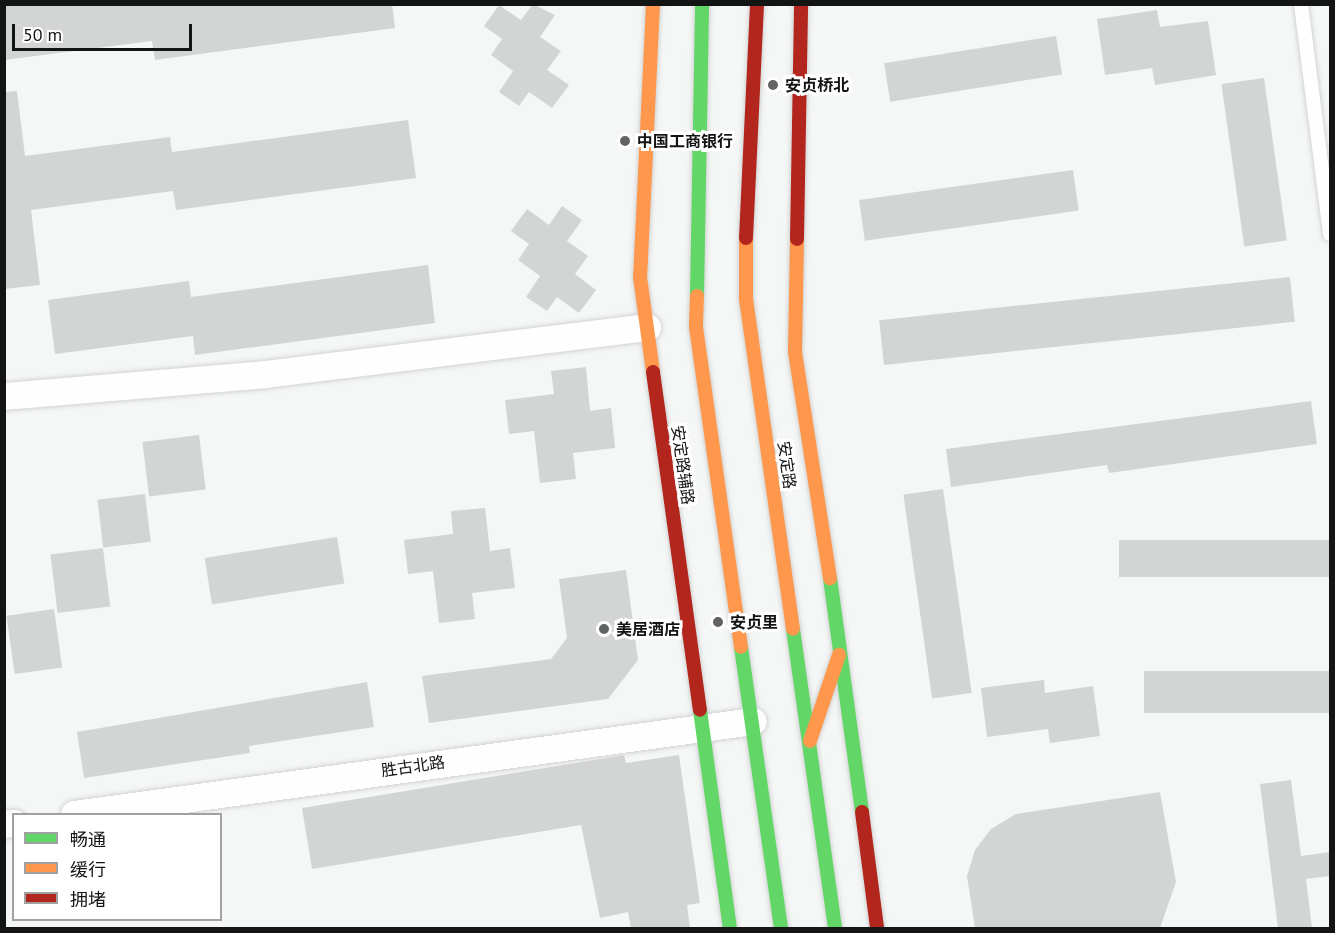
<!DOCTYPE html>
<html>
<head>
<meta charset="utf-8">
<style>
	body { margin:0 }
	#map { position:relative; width:1335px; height:933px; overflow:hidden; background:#f5f7f6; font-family:"PT Sans","Noto Sans SC",sans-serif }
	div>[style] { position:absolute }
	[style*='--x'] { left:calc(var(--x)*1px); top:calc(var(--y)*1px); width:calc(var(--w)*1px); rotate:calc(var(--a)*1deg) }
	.building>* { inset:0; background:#d3d5d4; transform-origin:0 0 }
	.roads { filter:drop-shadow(0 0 2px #d2d4d3) drop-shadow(0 0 2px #d2d4d3) }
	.lane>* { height:14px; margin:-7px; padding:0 7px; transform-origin:7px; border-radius:7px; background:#fefefe }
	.street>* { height:27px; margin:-13.5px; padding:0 13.5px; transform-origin:13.5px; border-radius:13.5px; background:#fefefe }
	.fast>* { height:14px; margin:-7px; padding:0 7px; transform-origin:7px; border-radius:7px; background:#63d668 }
	.slow>* { height:14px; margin:-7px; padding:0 7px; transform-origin:7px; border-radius:7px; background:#ff974d }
	.jam>* { height:14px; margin:-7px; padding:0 7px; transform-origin:7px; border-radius:7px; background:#b3261e }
	.dots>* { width:16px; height:16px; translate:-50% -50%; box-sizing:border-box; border:3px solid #fff; border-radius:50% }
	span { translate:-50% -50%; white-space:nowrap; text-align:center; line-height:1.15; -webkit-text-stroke:6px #fff; paint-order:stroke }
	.poi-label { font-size:16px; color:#131414; font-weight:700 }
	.left { translate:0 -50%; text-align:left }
	.street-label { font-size:16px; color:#131414 }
	.frame { position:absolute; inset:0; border:6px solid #131414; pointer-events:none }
	.legend { position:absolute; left:12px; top:813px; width:210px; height:108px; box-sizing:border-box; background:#fff; border:2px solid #a1a1a1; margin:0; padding:8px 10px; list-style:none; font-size:18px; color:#131414 }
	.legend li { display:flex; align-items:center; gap:12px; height:30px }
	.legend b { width:30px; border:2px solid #a1a1a1 }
	.scale { position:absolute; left:12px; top:24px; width:180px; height:27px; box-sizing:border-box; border:3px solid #131414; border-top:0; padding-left:8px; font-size:18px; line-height:21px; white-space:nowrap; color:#131414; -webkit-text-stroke:4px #fff; paint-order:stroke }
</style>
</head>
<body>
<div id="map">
	<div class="building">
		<div style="clip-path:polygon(4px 4px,392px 4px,395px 28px,155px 60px,152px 41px,4px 60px)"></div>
		<div style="clip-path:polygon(533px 4px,555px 15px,540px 37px,561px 51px,547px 70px,569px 85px,552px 108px,529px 92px,519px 106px,499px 92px,513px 71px,491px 55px,502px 39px,484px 26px,499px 5px,521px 20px)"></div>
		<div style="clip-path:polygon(1157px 10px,1160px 27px,1208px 21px,1216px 75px,1155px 85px,1152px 68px,1105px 75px,1097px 19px)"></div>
		<div style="left:1056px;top:36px;width:39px;height:174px;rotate:81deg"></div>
		<div style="left:1264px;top:78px;width:164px;height:43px;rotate:82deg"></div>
		<div style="clip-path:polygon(17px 91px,25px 156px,170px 137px,172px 152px,408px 120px,416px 178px,176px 210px,173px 191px,31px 210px,40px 285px,4px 289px,4px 92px)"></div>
		<div style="left:1073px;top:170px;width:41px;height:216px;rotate:82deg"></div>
		<div style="clip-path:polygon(562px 206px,582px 220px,567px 241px,588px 256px,575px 274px,596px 290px,579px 313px,557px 297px,547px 311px,526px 297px,540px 276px,518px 260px,529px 244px,511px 231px,527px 209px,549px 225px)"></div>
		<div style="clip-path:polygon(428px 265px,435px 323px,195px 355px,193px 336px,55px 354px,48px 300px,189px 281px,191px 297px)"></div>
		<div style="left:1290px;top:277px;width:45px;height:413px;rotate:84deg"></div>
		<div style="clip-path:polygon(586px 367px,590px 411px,611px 408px,615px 448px,573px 453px,576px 479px,540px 483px,534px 431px,509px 434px,505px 400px,554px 394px,551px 371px)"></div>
		<div style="clip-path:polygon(1311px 401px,1317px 444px,1109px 473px,1107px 465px,951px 487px,946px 449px)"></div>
		<div style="left:199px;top:435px;width:55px;height:57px;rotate:83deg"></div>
		<div style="left:943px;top:489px;width:206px;height:40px;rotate:82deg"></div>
		<div style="left:145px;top:494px;width:48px;height:48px;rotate:83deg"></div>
		<div style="clip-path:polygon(485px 508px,490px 551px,510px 548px,515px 588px,472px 593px,475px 619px,439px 623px,433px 571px,408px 574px,404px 540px,453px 534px,451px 511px)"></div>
		<div style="left:337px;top:537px;width:47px;height:134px;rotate:81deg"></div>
		<div style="left:1330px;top:540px;width:37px;height:211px;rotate:90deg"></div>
		<div style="left:103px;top:548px;width:59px;height:53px;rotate:83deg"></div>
		<div style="clip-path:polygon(626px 570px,638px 660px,608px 699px,429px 723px,422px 676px,551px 659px,567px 638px,559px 579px)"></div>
		<div style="left:54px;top:609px;width:59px;height:48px;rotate:82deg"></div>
		<div style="left:1330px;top:671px;width:42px;height:186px;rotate:90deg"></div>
		<div style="clip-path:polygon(1044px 680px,1045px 693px,1093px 686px,1100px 736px,1050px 743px,1048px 729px,987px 737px,981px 688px)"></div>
		<div style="clip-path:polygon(367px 682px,374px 727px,249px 746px,250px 753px,84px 778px,77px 732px)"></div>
		<div style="clip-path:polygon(624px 755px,626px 763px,679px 755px,700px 903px,687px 905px,690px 928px,631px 928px,628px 912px,600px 918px,581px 825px,312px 869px,302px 808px)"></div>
		<div style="clip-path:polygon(1291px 780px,1301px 856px,1330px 852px,1330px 876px,1306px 879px,1312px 928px,1278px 928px,1260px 784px)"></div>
		<div style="clip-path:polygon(1160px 792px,1176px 882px,1160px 928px,975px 928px,967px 876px,975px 850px,991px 829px,1016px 814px)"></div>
	</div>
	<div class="roads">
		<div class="lane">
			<div style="--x:1301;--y:4;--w:232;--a:82.8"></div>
		</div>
		<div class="street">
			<div style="--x:4;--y:396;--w:262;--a:-4.8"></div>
			<div style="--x:265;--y:374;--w:385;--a:-7"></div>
			<div style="--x:74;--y:814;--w:685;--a:-7.8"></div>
			<div style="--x:4;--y:824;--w:10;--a:-6"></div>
		</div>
		<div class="fast">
			<div style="--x:697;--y:296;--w:292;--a:-89"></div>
			<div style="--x:830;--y:578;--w:236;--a:82.2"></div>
			<div style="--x:793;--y:629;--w:302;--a:82"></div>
			<div style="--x:741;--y:647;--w:284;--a:81.9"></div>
			<div style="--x:700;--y:710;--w:220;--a:82.2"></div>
		</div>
		<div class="slow">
			<div style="--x:653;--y:4;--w:273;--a:92.7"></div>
			<div style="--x:640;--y:277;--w:96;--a:82.2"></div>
			<div style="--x:746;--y:238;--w:61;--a:90"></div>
			<div style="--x:746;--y:299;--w:333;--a:81.9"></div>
			<div style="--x:797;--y:239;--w:113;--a:91"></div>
			<div style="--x:795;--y:352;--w:229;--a:81.2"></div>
			<div style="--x:697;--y:296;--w:31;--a:92"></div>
			<div style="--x:696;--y:327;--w:323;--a:82"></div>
			<div style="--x:810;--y:741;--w:91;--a:-71.4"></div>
		</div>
		<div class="jam">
			<div style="--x:746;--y:238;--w:234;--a:-87.3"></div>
			<div style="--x:797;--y:239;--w:235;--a:-89"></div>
			<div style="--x:653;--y:372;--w:341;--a:82.1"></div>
			<div style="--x:862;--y:812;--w:117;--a:82.6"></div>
		</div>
	</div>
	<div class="dots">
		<div style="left:773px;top:85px;background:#626363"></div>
		<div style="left:625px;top:141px;background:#626363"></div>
		<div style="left:718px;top:622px;background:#626363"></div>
		<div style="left:604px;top:629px;background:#626363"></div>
	</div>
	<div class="poi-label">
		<span class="left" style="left:785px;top:85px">安贞桥北</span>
		<span class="left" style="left:637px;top:141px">中国工商银行</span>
		<span class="left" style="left:730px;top:622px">安贞里</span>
		<span class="left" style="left:616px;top:629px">美居酒店</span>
	</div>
	<div class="street-label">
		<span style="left:683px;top:465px;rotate:82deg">安定路辅路</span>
		<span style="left:787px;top:465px;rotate:82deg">安定路</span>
		<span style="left:413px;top:766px;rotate:-8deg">胜古北路</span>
	</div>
	<div class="frame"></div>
	<ul class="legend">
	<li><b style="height:8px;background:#63d668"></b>畅通</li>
	<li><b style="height:8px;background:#ff974d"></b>缓行</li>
	<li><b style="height:8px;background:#b3261e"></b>拥堵</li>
	</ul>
	<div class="scale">50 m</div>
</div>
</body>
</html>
